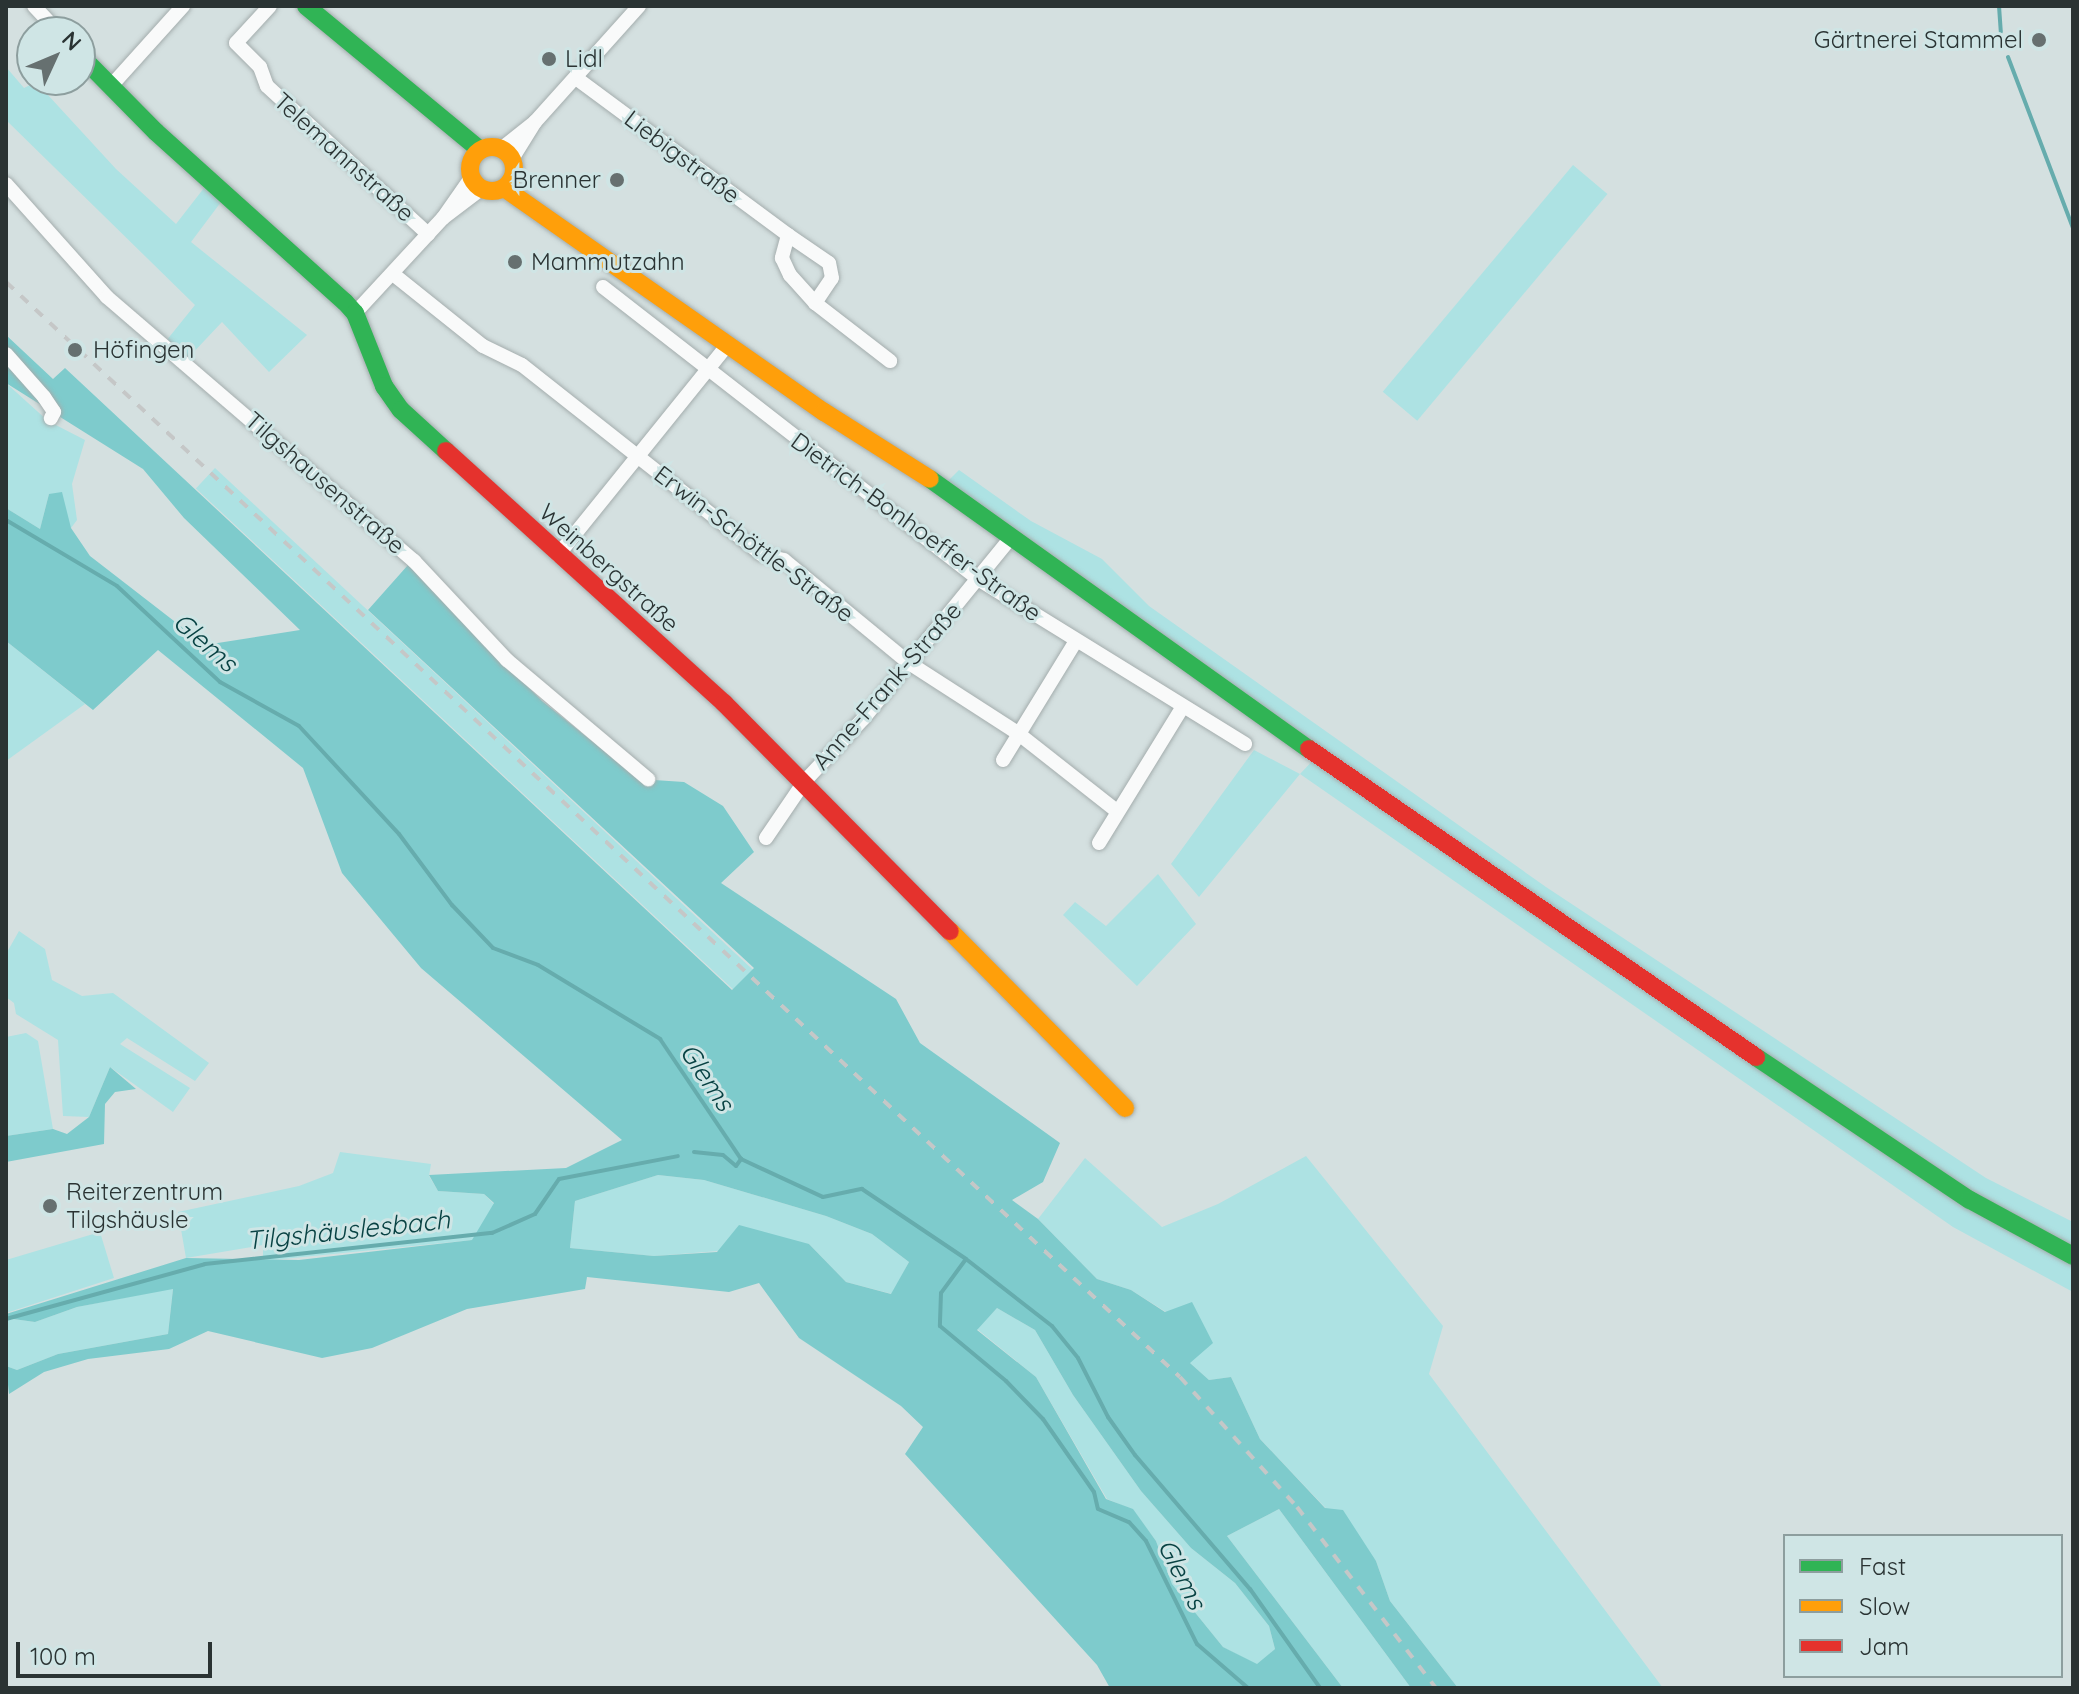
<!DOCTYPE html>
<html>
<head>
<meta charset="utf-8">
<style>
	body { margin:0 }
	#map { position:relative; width:2079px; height:1694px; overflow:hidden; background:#d4e0e0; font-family:Quicksand,sans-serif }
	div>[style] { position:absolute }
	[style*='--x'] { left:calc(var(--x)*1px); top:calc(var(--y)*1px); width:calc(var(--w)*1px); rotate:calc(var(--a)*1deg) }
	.green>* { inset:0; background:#ade2e3; transform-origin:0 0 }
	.forest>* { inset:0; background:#7ecbcc }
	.stream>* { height:4px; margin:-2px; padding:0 2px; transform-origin:2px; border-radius:2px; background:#66acad }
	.roads { filter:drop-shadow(0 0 2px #a4adad) drop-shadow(0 0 2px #a4adad) }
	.street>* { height:14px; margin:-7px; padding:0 7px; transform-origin:7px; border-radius:7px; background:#f9fafa }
	.fast>* { height:18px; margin:-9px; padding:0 9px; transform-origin:9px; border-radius:9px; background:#30b455 }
	.slow>* { height:18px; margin:-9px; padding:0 9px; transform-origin:9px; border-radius:9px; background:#ff9f0a }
	.slow>.ring { margin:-9px; padding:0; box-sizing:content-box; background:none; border:18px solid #ff9f0a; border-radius:50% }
	.jam>* { height:18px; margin:-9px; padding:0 9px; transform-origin:9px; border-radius:9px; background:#e5322d }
	.rail>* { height:4px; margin-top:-2px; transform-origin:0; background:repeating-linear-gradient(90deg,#c5c7c7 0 10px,transparent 0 20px) }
	.dots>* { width:22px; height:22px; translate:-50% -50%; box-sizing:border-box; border:4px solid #cfe5e5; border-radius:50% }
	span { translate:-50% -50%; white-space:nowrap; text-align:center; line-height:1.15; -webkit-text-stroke:6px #cfe5e5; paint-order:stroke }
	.poi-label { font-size:24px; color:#2a3333 }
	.right { translate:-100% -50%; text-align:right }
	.left { translate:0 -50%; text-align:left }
	.street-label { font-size:24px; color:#2a3333 }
	.water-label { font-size:26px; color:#084243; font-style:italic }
	.frame { position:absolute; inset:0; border:8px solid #2a3333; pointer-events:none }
	.legend { position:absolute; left:1783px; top:1534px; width:280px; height:144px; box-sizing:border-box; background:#cfe5e5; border:2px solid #8d9e9e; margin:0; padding:10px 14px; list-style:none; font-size:24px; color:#2a3333 }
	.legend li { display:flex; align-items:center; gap:16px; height:40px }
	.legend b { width:40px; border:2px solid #8d9e9e }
	.north { position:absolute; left:16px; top:16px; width:80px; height:80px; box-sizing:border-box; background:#cfe5e5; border:2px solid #8d9e9e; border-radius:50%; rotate:46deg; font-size:22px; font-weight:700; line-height:32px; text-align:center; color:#2a3333 }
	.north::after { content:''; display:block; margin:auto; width:28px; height:36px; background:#667070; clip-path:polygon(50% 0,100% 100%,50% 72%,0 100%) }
	.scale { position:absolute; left:16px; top:1642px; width:196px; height:36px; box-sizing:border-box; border:4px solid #2a3333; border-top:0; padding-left:10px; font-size:24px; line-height:28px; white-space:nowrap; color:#2a3333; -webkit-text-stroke:6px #cfe5e5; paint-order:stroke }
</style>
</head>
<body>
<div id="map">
	<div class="green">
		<div style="clip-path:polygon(6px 67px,24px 88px,36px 82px,116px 169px,176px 224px,204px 188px,221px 202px,191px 242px,307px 335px,269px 372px,222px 322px,189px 357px,166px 341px,195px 305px,6px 120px)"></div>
		<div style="left:1573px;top:165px;width:45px;height:296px;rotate:40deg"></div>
		<div style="clip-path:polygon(6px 383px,48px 421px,85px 440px,72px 484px,77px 520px,71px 528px,49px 494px,40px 529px,6px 508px)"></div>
		<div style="left:215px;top:468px;width:737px;height:28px;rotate:43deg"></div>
		<div style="clip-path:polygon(959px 470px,1031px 521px,1102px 559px,1149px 606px,1546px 887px,1986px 1178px,2073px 1222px,2073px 1292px,1953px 1227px,1300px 774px,1199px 897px,1171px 864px,1254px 750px,1300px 774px,1319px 754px,942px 487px)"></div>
		<div style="clip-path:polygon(6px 641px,85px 704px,6px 761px)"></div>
		<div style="clip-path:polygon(1158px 874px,1196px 924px,1137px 986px,1063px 915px,1075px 902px,1106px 926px)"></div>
		<div style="clip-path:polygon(19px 931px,45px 949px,52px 980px,82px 996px,113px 993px,209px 1063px,195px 1081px,127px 1038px,120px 1044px,190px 1088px,173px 1112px,110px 1067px,89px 1117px,63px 1116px,58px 1040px,16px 1014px,14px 1003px,6px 997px,6px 954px)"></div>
		<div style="clip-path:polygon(26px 1033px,38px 1041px,53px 1129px,6px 1136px,6px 1037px)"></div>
		<div style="clip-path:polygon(340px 1152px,431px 1164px,429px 1176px,438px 1191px,484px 1194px,494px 1204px,473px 1240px,263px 1261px,263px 1245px,186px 1258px,178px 1212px,299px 1186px,333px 1173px)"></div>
		<div style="clip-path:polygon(1306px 1156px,1443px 1326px,1429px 1374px,1663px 1688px,1458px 1688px,1390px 1601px,1376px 1561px,1260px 1439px,1231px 1377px,1209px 1380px,1189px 1362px,1166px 1312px,1131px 1290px,1097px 1279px,1038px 1219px,1085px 1158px,1162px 1227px,1218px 1204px)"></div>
		<div style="clip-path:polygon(658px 1175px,704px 1180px,826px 1216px,872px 1234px,909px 1262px,892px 1294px,846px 1282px,809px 1244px,654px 1256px,570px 1248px,575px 1201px)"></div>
		<div style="clip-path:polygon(100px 1232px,114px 1278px,6px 1313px,6px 1260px)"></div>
		<div style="clip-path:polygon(173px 1288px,168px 1334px,58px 1354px,17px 1370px,6px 1366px,6px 1318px,35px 1322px,77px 1307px)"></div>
		<div style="clip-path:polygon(997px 1308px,1035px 1330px,1073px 1395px,1141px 1491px,1191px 1548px,1235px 1583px,1269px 1626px,1275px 1649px,1257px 1665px,1223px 1647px,1172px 1584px,1156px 1541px,1133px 1510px,1107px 1499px,1036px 1377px,977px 1329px)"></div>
		<div style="clip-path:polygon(1279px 1509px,1411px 1688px,1343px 1688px,1227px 1536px)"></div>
	</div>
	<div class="forest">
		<div style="clip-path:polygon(evenodd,6px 335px,53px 379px,65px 368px,732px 990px,754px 968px,368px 610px,408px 565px,542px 701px,639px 779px,684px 782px,723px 806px,754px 852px,721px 883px,896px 999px,920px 1043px,1060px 1143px,1043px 1182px,1012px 1200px,1038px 1219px,1097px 1279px,1131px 1290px,1165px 1312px,1192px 1302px,1213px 1343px,1190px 1363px,1209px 1380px,1231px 1377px,1260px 1439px,1325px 1508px,1343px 1510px,1376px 1561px,1390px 1601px,1458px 1688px,1411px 1688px,1279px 1509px,1227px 1536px,1343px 1688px,1110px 1688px,1097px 1665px,905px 1454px,923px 1427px,901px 1406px,799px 1338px,759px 1283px,729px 1292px,587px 1277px,585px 1289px,467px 1309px,372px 1348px,322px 1358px,208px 1331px,169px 1349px,88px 1359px,44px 1372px,9px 1394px,6px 1366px,17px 1370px,58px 1354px,168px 1334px,173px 1289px,77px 1307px,35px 1322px,6px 1318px,6px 1314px,186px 1258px,299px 1260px,472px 1240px,494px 1203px,484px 1194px,438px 1191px,429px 1175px,566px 1168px,622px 1140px,421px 968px,342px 873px,303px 768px,158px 650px,93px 710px,6px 641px,6px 508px,40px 529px,49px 494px,62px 492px,71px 528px,90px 556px,205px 645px,300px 630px,184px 518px,143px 469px,6px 383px,6px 335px,658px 1175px,704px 1180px,826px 1216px,872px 1234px,909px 1262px,891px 1294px,846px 1282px,809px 1244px,739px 1225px,717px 1252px,654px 1256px,570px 1248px,575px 1201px,658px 1175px,6px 335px,997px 1308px,1035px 1330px,1073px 1395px,1141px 1491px,1191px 1548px,1235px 1583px,1269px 1626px,1275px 1649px,1257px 1664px,1223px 1647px,1172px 1584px,1156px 1541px,1133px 1509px,1106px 1499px,1036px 1377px,977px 1330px,997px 1308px)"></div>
		<div style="clip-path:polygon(110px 1067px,136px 1089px,115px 1092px,105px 1104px,104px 1144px,6px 1162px,6px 1136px,53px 1129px,67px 1134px,89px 1117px)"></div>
	</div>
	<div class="stream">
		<div style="--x:1999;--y:6;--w:26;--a:86"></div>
		<div style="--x:2008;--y:57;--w:183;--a:69.2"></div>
		<div style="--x:6;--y:520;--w:129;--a:30.7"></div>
		<div style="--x:117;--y:586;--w:141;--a:43"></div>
		<div style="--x:220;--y:682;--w:90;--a:29.1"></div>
		<div style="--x:299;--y:726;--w:147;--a:47.2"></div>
		<div style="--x:399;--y:834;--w:89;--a:53.3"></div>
		<div style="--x:452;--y:905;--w:59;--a:46.4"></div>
		<div style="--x:493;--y:948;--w:48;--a:20.7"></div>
		<div style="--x:538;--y:965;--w:143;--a:31.2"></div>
		<div style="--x:660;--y:1039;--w:145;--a:56"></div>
		<div style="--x:741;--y:1159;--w:90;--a:24.9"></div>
		<div style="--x:823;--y:1197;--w:40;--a:-12"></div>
		<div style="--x:862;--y:1189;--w:125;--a:33.9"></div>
		<div style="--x:966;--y:1259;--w:42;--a:126.3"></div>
		<div style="--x:941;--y:1293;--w:33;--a:92"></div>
		<div style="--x:940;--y:1326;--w:86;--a:39.8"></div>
		<div style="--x:1006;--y:1381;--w:53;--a:45.8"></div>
		<div style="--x:1043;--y:1419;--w:89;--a:55.1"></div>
		<div style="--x:1094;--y:1492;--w:17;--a:77"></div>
		<div style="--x:1098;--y:1509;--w:34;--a:23"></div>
		<div style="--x:1129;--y:1522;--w:25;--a:48"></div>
		<div style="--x:1146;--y:1541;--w:115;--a:63.7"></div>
		<div style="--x:1197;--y:1644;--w:67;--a:40.8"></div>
		<div style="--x:694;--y:1152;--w:29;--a:6"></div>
		<div style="--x:723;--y:1155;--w:17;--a:40"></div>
		<div style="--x:736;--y:1166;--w:9;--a:-54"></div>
		<div style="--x:966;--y:1259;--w:109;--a:37.9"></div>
		<div style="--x:1052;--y:1326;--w:41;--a:50.9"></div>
		<div style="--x:1078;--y:1358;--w:66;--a:63"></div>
		<div style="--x:1108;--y:1417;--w:47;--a:54.6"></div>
		<div style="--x:1135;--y:1455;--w:177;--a:49.4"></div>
		<div style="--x:1250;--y:1589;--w:121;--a:54.7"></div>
		<div style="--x:6;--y:1319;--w:206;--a:-15.4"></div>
		<div style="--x:205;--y:1264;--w:289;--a:-6.2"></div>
		<div style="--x:492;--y:1233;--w:47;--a:-23.8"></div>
		<div style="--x:535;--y:1214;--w:42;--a:-55.6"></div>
		<div style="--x:559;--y:1179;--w:121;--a:-10.9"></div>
	</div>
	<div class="roads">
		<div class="street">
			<div style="--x:34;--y:6;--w:35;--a:47"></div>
			<div style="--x:270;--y:6;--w:50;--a:132.6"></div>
			<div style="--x:236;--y:43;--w:34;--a:45"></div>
			<div style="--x:260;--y:67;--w:20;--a:70"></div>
			<div style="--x:267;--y:86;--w:219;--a:42.6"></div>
			<div style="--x:576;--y:78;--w:264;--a:36.5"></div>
			<div style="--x:788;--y:235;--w:24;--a:105"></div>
			<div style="--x:782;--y:258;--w:19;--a:65"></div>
			<div style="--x:790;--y:275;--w:38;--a:48"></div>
			<div style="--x:815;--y:303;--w:30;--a:-56"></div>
			<div style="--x:832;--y:278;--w:15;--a:-101"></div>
			<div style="--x:829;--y:263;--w:50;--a:-145.7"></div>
			<div style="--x:111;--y:86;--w:108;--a:-48"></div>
			<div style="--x:501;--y:149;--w:43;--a:-38.5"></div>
			<div style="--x:535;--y:122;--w:156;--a:-48.1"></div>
			<div style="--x:512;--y:159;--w:44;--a:-58.1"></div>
			<div style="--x:6;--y:184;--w:152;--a:48.2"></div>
			<div style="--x:107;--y:297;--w:405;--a:40.7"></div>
			<div style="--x:414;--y:561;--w:136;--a:46.8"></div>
			<div style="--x:507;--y:660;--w:185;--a:40.2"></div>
			<div style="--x:443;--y:218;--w:48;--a:-37.3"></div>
			<div style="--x:393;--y:274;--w:115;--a:38.7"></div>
			<div style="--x:483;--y:346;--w:43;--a:26"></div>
			<div style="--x:522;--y:365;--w:305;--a:38.3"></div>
			<div style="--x:761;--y:554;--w:24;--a:15"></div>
			<div style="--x:784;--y:560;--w:162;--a:39.5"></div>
			<div style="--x:909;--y:663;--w:131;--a:32.8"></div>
			<div style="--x:1019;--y:734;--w:125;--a:38.2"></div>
			<div style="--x:603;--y:287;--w:475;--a:37.9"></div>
			<div style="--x:978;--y:579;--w:314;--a:31.7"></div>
			<div style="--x:815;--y:303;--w:95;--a:37.7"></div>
			<div style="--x:355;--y:313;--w:129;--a:-47.2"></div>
			<div style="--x:443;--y:218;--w:49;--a:-55"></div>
			<div style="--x:6;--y:354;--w:57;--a:48.5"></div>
			<div style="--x:44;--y:397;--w:18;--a:56"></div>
			<div style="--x:54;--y:412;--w:7;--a:117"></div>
			<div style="--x:558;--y:555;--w:271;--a:-51.1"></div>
			<div style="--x:1003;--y:760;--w:140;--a:-58.5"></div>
			<div style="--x:766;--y:838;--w:68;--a:-55.8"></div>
			<div style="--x:804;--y:782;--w:86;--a:-46.9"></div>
			<div style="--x:863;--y:719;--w:236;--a:-50.8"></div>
			<div style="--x:1099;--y:843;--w:158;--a:-58.4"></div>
		</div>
		<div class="fast">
			<div style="--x:306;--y:6;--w:226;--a:39.6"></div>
			<div style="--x:80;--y:55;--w:108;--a:45.4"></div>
			<div style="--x:156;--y:132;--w:254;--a:42"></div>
			<div style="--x:345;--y:302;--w:15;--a:48"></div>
			<div style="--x:355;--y:313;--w:79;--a:68.3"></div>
			<div style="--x:384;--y:386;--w:29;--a:55"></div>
			<div style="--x:401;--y:410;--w:61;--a:42.3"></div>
			<div style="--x:930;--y:479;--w:465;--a:35.5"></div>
			<div style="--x:1756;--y:1057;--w:257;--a:33.8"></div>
			<div style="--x:1970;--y:1200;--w:117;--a:28.5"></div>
		</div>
		<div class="slow">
			<div class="ring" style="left:470px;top:147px;width:26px;height:26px"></div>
			<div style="--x:504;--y:188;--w:391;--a:35"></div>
			<div style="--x:824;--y:412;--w:125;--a:32.3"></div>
			<div style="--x:950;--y:931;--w:249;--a:45.3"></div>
		</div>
		<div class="jam">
			<div style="--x:446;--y:451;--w:375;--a:42.2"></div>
			<div style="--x:724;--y:703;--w:321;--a:45.3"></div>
			<div style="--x:1309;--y:749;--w:543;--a:34.57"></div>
		</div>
	</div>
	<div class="rail">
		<div style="--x:6;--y:282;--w:1605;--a:43.01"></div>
		<div style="--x:1180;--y:1377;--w:175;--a:48"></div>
		<div style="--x:1297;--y:1507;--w:228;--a:52.5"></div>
	</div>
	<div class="dots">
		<div style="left:2039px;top:40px;background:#667070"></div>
		<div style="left:549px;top:59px;background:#667070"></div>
		<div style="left:617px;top:180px;background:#667070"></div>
		<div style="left:515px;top:262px;background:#667070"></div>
		<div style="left:75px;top:350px;background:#667070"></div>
		<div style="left:50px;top:1206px;background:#667070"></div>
	</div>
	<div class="poi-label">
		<span class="right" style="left:2023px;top:40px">Gärtnerei Stammel</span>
		<span class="left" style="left:565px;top:59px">Lidl</span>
		<span class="right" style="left:601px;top:180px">Brenner</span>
		<span class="left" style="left:531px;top:262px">Mammutzahn</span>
		<span class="left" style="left:93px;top:350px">Höfingen</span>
		<span class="left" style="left:66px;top:1206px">Reiterzentrum<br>Tilgshäusle</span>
	</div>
	<div class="street-label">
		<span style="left:344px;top:157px;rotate:42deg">Telemannstraße</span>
		<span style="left:682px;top:157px;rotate:37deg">Liebigstraße</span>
		<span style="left:325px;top:483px;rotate:41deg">Tilgshausenstraße</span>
		<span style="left:916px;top:527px;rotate:36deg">Dietrich-Bonhoeffer-Straße</span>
		<span style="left:754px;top:544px;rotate:37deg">Erwin-Schöttle-Straße</span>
		<span style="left:609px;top:568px;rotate:42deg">Weinbergstraße</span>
		<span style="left:887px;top:686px;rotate:-49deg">Anne-Frank-Straße</span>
	</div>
	<div class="water-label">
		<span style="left:205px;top:642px;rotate:41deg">Glems</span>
		<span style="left:707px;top:1077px;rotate:56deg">Glems</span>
		<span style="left:348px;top:1230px;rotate:-6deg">Tilgshäuslesbach</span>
		<span style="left:1182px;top:1574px;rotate:63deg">Glems</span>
	</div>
	<div class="frame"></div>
	<ul class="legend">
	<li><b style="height:10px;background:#30b455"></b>Fast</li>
	<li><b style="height:10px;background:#ff9f0a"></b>Slow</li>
	<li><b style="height:10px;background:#e5322d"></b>Jam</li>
	</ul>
	<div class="north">N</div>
	<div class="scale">100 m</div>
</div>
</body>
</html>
